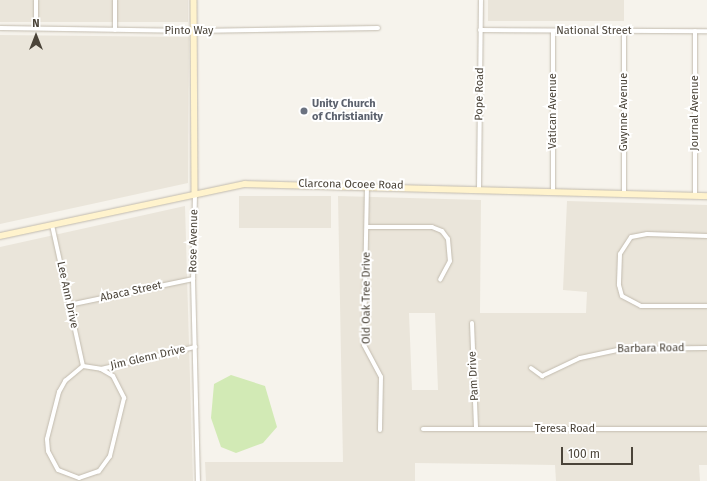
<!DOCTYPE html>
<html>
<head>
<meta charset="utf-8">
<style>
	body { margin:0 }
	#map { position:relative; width:707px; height:481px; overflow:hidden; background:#f6f3ec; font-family:"Fira Sans",sans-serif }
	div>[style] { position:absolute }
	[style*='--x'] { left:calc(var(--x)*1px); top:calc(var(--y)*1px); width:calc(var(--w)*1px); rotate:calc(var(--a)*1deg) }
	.residential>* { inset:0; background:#eae5da; transform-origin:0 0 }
	.green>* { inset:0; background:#d2eab5 }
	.roads { filter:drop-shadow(0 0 1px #c2bbae) drop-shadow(0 0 1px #c2bbae) }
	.street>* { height:4px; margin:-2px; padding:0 2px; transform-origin:2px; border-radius:2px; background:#fff }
	.secondary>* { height:5.5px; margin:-2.75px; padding:0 2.75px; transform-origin:2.75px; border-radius:2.75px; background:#fff3cd }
	.dots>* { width:11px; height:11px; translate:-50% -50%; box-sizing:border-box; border:2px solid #fff; border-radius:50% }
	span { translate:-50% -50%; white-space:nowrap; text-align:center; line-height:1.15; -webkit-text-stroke:4px #fff; paint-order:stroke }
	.street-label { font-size:11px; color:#4b4439 }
	.worship-label { font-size:11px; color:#5b616d; font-weight:700 }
	.left { translate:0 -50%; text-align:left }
	.north { position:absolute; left:16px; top:16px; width:40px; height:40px; -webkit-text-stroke:3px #fff; paint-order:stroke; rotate:0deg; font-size:11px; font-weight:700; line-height:16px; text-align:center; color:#4b4439 }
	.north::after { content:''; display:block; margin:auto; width:14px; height:18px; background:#4b4439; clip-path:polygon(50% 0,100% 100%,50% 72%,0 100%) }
	.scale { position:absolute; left:561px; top:447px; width:72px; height:18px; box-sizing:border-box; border:2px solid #4b4439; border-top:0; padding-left:5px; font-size:12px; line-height:14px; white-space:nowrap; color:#4b4439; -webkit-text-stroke:3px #fff; paint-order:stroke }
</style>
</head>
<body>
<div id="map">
	<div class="residential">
		<div style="left:0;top:0;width:188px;height:22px"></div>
		<div style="left:488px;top:0;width:136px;height:21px"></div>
		<div style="clip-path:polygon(0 35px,189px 37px,188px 183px,0 224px)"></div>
		<div style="left:239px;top:196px;width:92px;height:32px"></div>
		<div style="clip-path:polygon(evenodd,338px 196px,481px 200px,480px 313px,586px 313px,587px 292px,563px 290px,567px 201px,707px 205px,707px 465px,699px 465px,700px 481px,556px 481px,555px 465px,415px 463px,415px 481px,206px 481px,205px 462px,343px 462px,338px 196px,409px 313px,435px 313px,438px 390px,412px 390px,409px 313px)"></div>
		<div style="clip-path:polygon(185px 206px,193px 481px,0 481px,0 247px)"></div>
	</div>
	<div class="green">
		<div style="clip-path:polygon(231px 375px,265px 386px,277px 427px,263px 443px,236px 453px,221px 447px,211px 418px,214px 384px)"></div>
	</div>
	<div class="roads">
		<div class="street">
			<div style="--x:0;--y:28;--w:194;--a:0.9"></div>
			<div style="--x:194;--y:31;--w:184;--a:-0.9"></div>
			<div style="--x:36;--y:28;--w:28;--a:-90"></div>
			<div style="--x:115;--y:30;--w:30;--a:-90"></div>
			<div style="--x:480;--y:30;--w:227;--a:0.3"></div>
			<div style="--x:553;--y:31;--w:160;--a:90"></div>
			<div style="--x:695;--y:31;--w:164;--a:90"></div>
			<div style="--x:367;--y:186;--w:159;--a:91.1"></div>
			<div style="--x:364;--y:345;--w:36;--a:62"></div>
			<div style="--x:381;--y:377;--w:53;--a:91.1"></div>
			<div style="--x:479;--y:189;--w:189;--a:-89.4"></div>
			<div style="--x:624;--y:193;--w:161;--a:-90"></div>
			<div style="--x:195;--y:194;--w:85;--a:91.3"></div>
			<div style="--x:193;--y:279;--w:202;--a:88.6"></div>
			<div style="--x:52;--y:225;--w:144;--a:77.6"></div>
			<div style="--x:367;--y:227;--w:65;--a:0"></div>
			<div style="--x:432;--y:227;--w:11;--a:22"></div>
			<div style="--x:442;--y:231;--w:10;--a:53"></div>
			<div style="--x:448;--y:239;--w:22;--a:85"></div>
			<div style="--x:450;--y:261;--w:21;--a:118"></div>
			<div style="--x:707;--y:236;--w:60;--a:-178.1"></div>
			<div style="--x:647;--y:234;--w:16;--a:169"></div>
			<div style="--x:631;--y:237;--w:20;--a:123"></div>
			<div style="--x:620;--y:254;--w:31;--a:92"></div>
			<div style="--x:619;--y:285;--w:11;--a:75"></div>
			<div style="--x:622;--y:296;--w:21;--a:28"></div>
			<div style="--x:641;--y:306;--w:66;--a:0"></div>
			<div style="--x:69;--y:305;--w:127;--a:-11.8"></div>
			<div style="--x:472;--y:323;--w:106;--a:87.8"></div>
			<div style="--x:83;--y:366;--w:18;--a:9"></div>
			<div style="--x:101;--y:369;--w:14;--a:30"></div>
			<div style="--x:113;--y:376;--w:25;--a:63"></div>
			<div style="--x:124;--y:398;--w:60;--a:103.6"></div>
			<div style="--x:110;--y:456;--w:19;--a:126"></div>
			<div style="--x:99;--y:471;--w:21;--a:161"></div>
			<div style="--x:79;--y:478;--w:22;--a:-159"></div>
			<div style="--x:58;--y:470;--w:21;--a:-118"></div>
			<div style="--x:48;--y:451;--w:12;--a:-95"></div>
			<div style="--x:47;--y:439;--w:49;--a:-75.7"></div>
			<div style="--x:59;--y:392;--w:13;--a:-61"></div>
			<div style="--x:65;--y:381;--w:23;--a:-40"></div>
			<div style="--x:531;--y:368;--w:14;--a:36"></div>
			<div style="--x:542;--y:376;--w:42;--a:-25.3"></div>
			<div style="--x:580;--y:358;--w:43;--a:-12.1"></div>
			<div style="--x:622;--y:349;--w:85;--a:-0.7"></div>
			<div style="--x:101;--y:369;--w:97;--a:-13.2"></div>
			<div style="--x:423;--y:429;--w:284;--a:0"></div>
		</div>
		<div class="secondary">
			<div style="--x:194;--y:0;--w:193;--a:89.7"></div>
			<div style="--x:0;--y:236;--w:250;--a:-12"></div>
			<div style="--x:245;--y:184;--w:462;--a:1.5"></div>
		</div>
	</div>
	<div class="dots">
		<div style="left:304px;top:111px;background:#6b7280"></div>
	</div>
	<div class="street-label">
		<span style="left:189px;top:31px">Pinto Way</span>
		<span style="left:594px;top:31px">National Street</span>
		<span style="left:480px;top:94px;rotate:-89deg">Pope Road</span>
		<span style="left:553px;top:111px;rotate:-90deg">Vatican Avenue</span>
		<span style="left:624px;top:112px;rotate:-90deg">Gwynne Avenue</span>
		<span style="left:695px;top:113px;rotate:-90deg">Journal Avenue</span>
		<span style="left:351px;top:185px;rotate:1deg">Clarcona Ocoee Road</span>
		<span style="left:194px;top:241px;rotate:-89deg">Rose Avenue</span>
		<span style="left:131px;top:292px;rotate:-12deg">Abaca Street</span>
		<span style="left:67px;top:295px;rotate:78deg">Lee Ann Drive</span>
		<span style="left:367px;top:298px;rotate:-90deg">Old Oak Tree Drive</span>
		<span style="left:651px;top:349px;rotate:-1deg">Barbara Road</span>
		<span style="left:148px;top:358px;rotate:-13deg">Jim Glenn Drive</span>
		<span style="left:474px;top:376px;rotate:-93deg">Pam Drive</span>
		<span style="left:565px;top:429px">Teresa Road</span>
	</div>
	<div class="worship-label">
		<span class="left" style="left:312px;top:111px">Unity Church<br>of Christianity</span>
	</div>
	<div class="north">N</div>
	<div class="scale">100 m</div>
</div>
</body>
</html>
